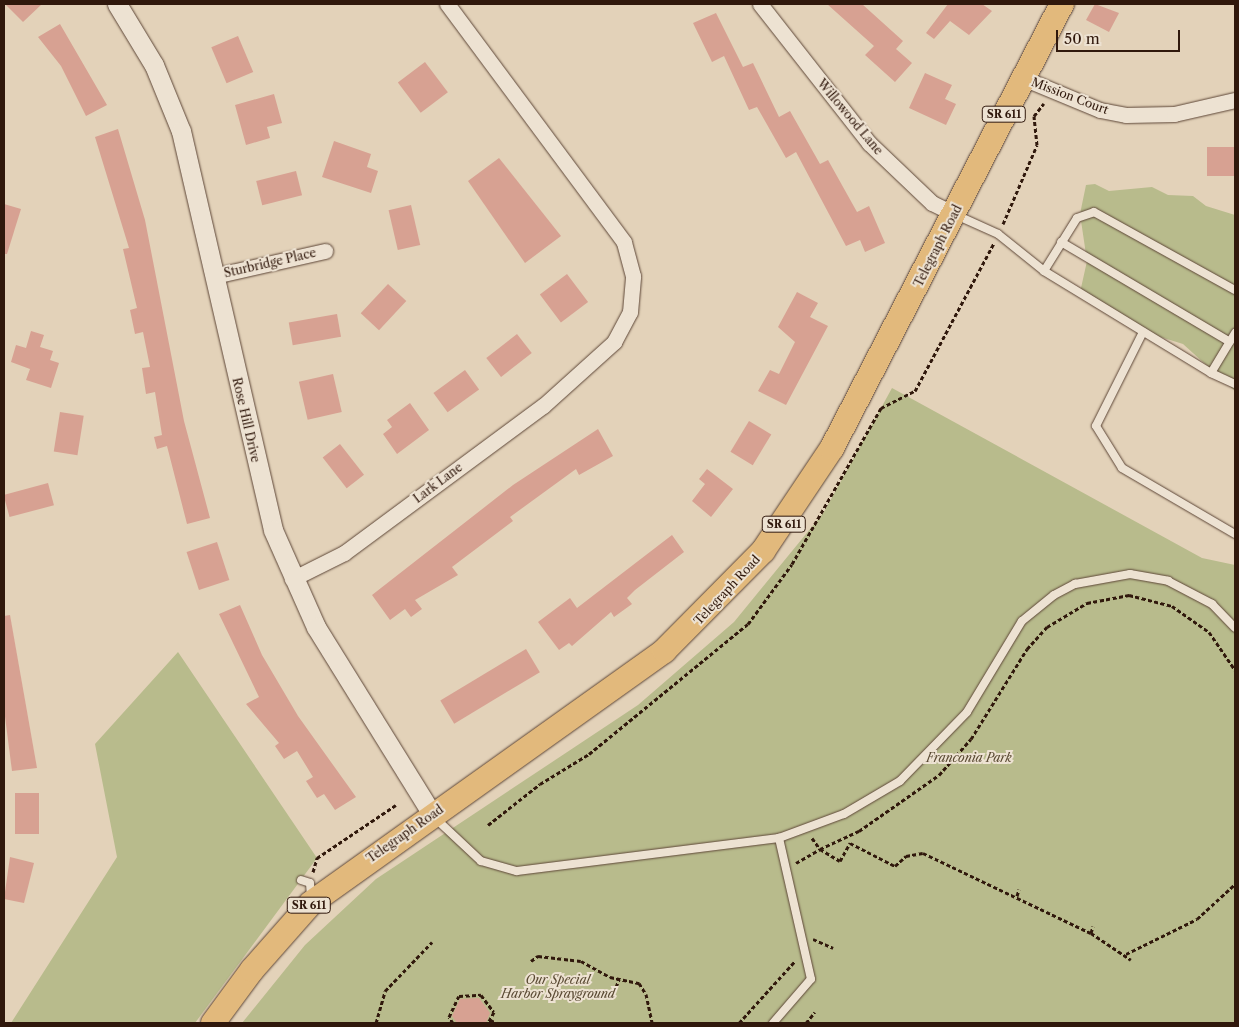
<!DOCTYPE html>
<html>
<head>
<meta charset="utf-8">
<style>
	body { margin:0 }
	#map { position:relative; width:1239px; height:1027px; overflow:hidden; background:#e3d2b9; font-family:"Libre Caslon Text",serif }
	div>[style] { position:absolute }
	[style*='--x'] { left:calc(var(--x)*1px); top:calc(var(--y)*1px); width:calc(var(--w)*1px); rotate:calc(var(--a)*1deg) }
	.green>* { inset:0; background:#b8bb8c }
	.building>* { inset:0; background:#d7a192; transform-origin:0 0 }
	.path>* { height:3px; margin-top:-1.5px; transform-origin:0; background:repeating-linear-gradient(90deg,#30180c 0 4px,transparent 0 6.5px) }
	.roads { filter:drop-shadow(0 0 1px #5d4637) drop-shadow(0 0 1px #5d4637) }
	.service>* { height:8px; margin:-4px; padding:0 4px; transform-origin:4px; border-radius:4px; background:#ede2d2 }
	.minor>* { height:15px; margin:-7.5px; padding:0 7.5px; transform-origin:7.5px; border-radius:7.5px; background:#ede2d2 }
	.tertiary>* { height:19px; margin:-9.5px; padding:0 9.5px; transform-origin:9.5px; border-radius:9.5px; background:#ede2d2 }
	.primary>* { height:24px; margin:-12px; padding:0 12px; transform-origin:12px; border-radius:12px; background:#e2b97c }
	span { translate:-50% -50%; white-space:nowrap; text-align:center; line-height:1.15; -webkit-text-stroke:4px #ede2d2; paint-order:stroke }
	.shield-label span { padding:1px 4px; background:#ede2d2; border:1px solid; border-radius:4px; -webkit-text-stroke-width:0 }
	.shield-label { font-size:11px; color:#30180c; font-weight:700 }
	.street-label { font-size:12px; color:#30180c }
	.park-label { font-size:12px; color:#594932; font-style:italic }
	.frame { position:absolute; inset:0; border:5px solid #30180c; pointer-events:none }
	.scale { position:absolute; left:1056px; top:30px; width:124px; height:22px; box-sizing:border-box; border:2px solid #30180c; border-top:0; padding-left:6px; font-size:15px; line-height:18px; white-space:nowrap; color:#30180c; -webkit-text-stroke:4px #ede2d2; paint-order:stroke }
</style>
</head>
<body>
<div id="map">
	<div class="green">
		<div style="clip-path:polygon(1095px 184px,1109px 191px,1152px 187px,1168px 195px,1193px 196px,1206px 206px,1235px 215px,1235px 391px,1183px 344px,1141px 331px,1089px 303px,1081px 288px,1087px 261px,1080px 214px,1086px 185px)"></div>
		<div style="clip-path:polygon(892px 388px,1202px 558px,1235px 565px,1235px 1023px,242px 1023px,305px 945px,376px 879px,638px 705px,734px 622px,824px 512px)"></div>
		<div style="clip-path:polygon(178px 652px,317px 858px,195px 1023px,11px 1023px,117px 857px,95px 744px)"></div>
	</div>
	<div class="building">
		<div style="clip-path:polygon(5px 4px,42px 4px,23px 22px)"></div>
		<div style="clip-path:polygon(827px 4px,862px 4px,903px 41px,896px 49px,912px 63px,895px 82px,865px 55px,874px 46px)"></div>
		<div style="clip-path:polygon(948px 4px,982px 4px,992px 11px,969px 35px,950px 21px,934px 39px,926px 33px)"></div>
		<div style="clip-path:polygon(1095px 4px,1119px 13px,1109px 32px,1086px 20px)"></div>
		<div style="clip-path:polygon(716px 13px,743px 67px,753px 63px,779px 117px,790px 111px,820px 164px,828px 160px,857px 212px,869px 206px,885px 243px,865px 252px,860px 240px,846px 246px,796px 152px,786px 158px,757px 107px,749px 110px,724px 56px,712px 62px,693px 23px)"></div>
		<div style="clip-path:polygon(60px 24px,107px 105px,86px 116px,61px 66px,38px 37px)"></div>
		<div style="left:238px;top:36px;width:39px;height:29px;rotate:67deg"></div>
		<div style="left:425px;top:62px;width:38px;height:34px;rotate:53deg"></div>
		<div style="clip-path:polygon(925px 73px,952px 85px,945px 99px,956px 104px,946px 125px,909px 108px)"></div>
		<div style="clip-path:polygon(274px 94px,282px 123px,267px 127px,270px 138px,246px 145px,235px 105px)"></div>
		<div style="clip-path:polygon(118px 129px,145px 220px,184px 421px,210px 518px,187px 524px,167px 446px,157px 449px,154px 437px,162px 435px,155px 392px,146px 394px,142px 368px,150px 367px,143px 332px,135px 334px,130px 310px,137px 308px,123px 249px,129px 248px,95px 137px)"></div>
		<div style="clip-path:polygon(334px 141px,371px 154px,367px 167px,378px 171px,371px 193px,322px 177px)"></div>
		<div style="left:1207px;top:147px;width:28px;height:29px"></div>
		<div style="clip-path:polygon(499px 158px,561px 236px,525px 263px,468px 181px)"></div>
		<div style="left:296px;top:171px;width:25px;height:41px;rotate:76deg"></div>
		<div style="clip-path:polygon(4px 204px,21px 209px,7px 254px,4px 254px)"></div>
		<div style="left:411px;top:205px;width:41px;height:23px;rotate:77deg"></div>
		<div style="left:567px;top:274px;width:35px;height:34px;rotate:53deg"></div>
		<div style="left:388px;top:284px;width:25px;height:40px;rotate:43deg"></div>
		<div style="clip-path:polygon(797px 292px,818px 303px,810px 317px,828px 326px,786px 405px,758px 391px,770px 370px,779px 374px,795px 342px,778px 327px)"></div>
		<div style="left:337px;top:314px;width:23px;height:49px;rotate:80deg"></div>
		<div style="clip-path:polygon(31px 331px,44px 335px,40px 347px,53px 351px,50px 360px,59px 363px,51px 388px,26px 380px,30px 369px,11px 362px,16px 345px,26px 348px)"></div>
		<div style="left:517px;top:334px;width:24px;height:39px;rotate:52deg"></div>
		<div style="left:465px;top:370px;width:24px;height:39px;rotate:54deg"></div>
		<div style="left:333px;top:374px;width:39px;height:35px;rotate:77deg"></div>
		<div style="clip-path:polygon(410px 403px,429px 430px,397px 454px,383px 434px,392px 427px,387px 420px)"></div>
		<div style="left:60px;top:412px;width:24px;height:40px;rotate:9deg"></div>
		<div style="left:749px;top:421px;width:26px;height:36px;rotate:31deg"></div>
		<div style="clip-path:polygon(598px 429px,613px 456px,579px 475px,576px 469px,510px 517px,513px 521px,452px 567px,458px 575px,415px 600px,422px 609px,411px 617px,405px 609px,390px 620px,372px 595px,513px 485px)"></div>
		<div style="left:340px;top:444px;width:39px;height:22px;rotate:52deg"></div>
		<div style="clip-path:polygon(707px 469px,733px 489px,711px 517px,692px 501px,705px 484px,699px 479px)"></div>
		<div style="left:48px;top:483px;width:23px;height:46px;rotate:75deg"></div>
		<div style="clip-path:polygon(672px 535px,684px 552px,635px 590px,627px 598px,632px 604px,614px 617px,611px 612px,572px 646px,569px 643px,559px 650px,538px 622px,570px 598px,577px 608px)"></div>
		<div style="left:217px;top:542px;width:40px;height:32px;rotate:72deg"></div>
		<div style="clip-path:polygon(240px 605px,262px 655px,298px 716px,356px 797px,335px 810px,324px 794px,317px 798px,306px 781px,313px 777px,297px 751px,284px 759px,275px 746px,279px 743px,246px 704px,259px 697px,219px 614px)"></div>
		<div style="clip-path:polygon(10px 615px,37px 768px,12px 771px,4px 709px,4px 616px)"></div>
		<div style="left:526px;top:649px;width:27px;height:100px;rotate:59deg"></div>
		<div style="left:15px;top:793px;width:24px;height:41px"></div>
		<div style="clip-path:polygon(10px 857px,34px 863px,24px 903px,4px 899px)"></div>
		<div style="clip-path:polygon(479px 998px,490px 1013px,486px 1023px,457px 1023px,452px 1016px,460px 999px)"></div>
	</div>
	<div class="path">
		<div style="--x:1003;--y:224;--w:86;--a:-66.7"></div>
		<div style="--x:1037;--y:145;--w:29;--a:-96"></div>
		<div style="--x:1034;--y:116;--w:16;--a:-52"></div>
		<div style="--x:488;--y:825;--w:66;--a:-38.3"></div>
		<div style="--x:540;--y:784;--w:57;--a:-31.5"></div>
		<div style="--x:589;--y:754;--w:205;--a:-39.3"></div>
		<div style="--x:748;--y:624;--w:74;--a:-53.7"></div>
		<div style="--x:792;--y:564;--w:180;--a:-60.3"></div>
		<div style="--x:881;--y:408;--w:38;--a:-27"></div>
		<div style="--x:915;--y:391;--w:168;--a:-61.9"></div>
		<div style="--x:812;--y:838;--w:14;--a:54"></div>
		<div style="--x:820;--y:849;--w:43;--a:-24.8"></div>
		<div style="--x:859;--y:831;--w:98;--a:-35"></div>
		<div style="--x:939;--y:775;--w:48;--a:-48.4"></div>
		<div style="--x:971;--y:739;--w:106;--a:-58.1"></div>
		<div style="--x:1027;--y:649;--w:30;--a:-48"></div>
		<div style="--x:1047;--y:627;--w:47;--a:-31"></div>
		<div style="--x:1087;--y:603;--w:43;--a:-10.8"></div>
		<div style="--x:1129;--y:595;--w:44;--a:14.3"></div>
		<div style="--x:1172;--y:606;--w:45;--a:35.1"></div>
		<div style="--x:1209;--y:632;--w:46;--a:55.6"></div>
		<div style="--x:796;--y:863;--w:28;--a:-30"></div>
		<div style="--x:820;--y:849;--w:23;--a:31"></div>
		<div style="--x:840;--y:861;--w:21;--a:-61"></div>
		<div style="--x:850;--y:843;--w:51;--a:27.1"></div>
		<div style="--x:895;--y:866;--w:15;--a:-42"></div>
		<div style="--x:906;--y:856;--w:17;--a:-10"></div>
		<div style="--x:923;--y:853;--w:186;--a:25.5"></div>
		<div style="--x:1091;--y:933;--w:48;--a:34"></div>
		<div style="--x:313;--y:872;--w:15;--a:-74"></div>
		<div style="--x:317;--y:858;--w:95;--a:-33.9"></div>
		<div style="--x:1017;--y:896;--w:7;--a:-74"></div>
		<div style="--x:1091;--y:933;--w:7;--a:-74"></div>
		<div style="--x:813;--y:939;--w:22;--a:24"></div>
		<div style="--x:1126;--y:954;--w:79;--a:-26.2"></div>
		<div style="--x:1197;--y:919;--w:52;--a:-42.6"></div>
		<div style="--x:531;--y:961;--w:9;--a:-36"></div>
		<div style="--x:538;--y:956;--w:43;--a:6.6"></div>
		<div style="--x:581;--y:961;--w:33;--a:29"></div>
		<div style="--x:610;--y:977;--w:30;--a:12"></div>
		<div style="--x:639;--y:983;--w:13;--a:58"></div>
		<div style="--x:646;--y:994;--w:30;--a:78"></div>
		<div style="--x:616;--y:987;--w:9;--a:-69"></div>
		<div style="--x:490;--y:1020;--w:8;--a:23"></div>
		<div style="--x:376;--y:1023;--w:33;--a:-74"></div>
		<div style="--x:385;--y:991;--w:68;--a:-46.2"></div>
		<div style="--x:453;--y:1023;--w:7;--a:-124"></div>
		<div style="--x:449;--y:1017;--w:23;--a:-65"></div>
		<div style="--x:459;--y:996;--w:22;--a:-3"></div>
		<div style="--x:481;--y:995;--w:21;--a:53"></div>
		<div style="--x:494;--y:1012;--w:13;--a:119"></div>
		<div style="--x:739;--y:1023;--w:84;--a:-47.9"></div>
		<div style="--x:806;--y:1023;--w:14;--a:-51"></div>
	</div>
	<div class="roads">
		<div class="service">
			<div style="--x:956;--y:215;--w:46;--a:24.3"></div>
			<div style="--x:998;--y:234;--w:59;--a:38.8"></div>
			<div style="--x:1044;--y:271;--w:196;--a:31.4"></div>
			<div style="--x:1211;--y:373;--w:47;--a:-59"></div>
			<div style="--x:1061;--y:242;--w:196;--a:30.6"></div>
			<div style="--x:1044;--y:271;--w:62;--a:-58.1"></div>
			<div style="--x:1077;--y:218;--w:18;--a:-19"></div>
			<div style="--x:1094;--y:212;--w:161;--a:29"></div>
			<div style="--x:1143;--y:332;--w:105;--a:116.6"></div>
			<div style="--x:1096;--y:426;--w:49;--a:58.2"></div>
			<div style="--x:1122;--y:468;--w:131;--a:30.3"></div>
			<div style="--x:1211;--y:373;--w:26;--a:25"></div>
			<div style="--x:435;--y:818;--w:63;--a:43.1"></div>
			<div style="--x:481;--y:861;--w:37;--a:16"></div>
			<div style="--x:517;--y:871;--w:264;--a:-7.2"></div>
			<div style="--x:779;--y:838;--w:69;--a:-20.3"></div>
			<div style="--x:844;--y:814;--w:65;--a:-30.5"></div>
			<div style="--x:900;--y:781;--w:96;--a:-45.8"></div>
			<div style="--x:967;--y:712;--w:106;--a:-58.9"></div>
			<div style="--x:1022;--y:621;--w:41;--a:-39.1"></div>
			<div style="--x:1054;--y:595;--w:24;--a:-28"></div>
			<div style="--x:1075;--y:584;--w:56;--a:-10.3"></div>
			<div style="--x:1130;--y:574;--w:39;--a:10"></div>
			<div style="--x:1168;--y:581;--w:50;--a:27.6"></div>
			<div style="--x:1212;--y:604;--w:33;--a:46"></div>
			<div style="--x:301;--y:880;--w:9;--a:18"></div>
			<div style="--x:310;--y:883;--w:16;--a:86"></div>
			<div style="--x:773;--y:1023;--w:58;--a:-49.2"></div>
			<div style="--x:811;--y:979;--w:145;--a:-102.8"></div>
		</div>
		<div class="minor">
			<div style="--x:760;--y:4;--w:177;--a:51.9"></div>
			<div style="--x:869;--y:143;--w:87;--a:43.6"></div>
			<div style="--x:932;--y:203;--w:25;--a:26"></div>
			<div style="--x:1023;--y:78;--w:83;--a:22.6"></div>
			<div style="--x:1100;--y:110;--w:26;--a:11"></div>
			<div style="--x:1126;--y:115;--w:48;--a:-1.2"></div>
			<div style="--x:1174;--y:114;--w:63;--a:-12.9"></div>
			<div style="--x:214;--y:276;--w:114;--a:-12.7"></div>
			<div style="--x:292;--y:579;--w:58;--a:-26.6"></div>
			<div style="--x:344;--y:553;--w:247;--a:-36.5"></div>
			<div style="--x:543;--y:406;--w:96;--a:-42"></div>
			<div style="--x:614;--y:342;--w:34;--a:-62"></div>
			<div style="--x:630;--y:312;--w:36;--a:-85"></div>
			<div style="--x:633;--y:276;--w:35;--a:-105"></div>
			<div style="--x:624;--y:242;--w:297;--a:-126.6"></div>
		</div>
		<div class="tertiary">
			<div style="--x:117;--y:4;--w:71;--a:58.8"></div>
			<div style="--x:154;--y:65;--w:71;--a:67.8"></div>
			<div style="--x:181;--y:131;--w:409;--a:77"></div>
			<div style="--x:273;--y:530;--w:106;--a:66.1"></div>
			<div style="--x:316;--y:627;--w:220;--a:58.2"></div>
		</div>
		<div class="primary">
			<div style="--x:213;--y:1023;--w:66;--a:-53.7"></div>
			<div style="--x:252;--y:970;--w:89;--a:-48.6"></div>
			<div style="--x:311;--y:903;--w:434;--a:-35.5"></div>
			<div style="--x:664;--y:651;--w:141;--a:-45.3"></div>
			<div style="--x:763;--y:551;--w:124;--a:-56.2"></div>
			<div style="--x:832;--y:448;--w:500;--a:-62.62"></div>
		</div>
	</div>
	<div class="shield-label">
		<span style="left:1004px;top:114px">SR 611</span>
		<span style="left:784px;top:524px">SR 611</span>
		<span style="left:309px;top:905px">SR 611</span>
	</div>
	<div class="street-label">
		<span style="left:1070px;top:96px;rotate:21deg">Mission Court</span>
		<span style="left:850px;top:117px;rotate:50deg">Willowood Lane</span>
		<span style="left:938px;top:246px;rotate:-63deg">Telegraph Road</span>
		<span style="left:270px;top:263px;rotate:-13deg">Sturbridge Place</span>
		<span style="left:246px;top:420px;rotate:77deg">Rose Hill Drive</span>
		<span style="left:438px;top:483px;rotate:-37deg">Lark Lane</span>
		<span style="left:727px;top:590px;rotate:-47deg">Telegraph Road</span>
		<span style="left:405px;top:834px;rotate:-35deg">Telegraph Road</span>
	</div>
	<div class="park-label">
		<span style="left:969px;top:758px">Franconia Park</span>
		<span style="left:558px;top:987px">Our Special<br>Harbor Sprayground</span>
	</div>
	<div class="frame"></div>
	<div class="scale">50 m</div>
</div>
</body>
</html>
